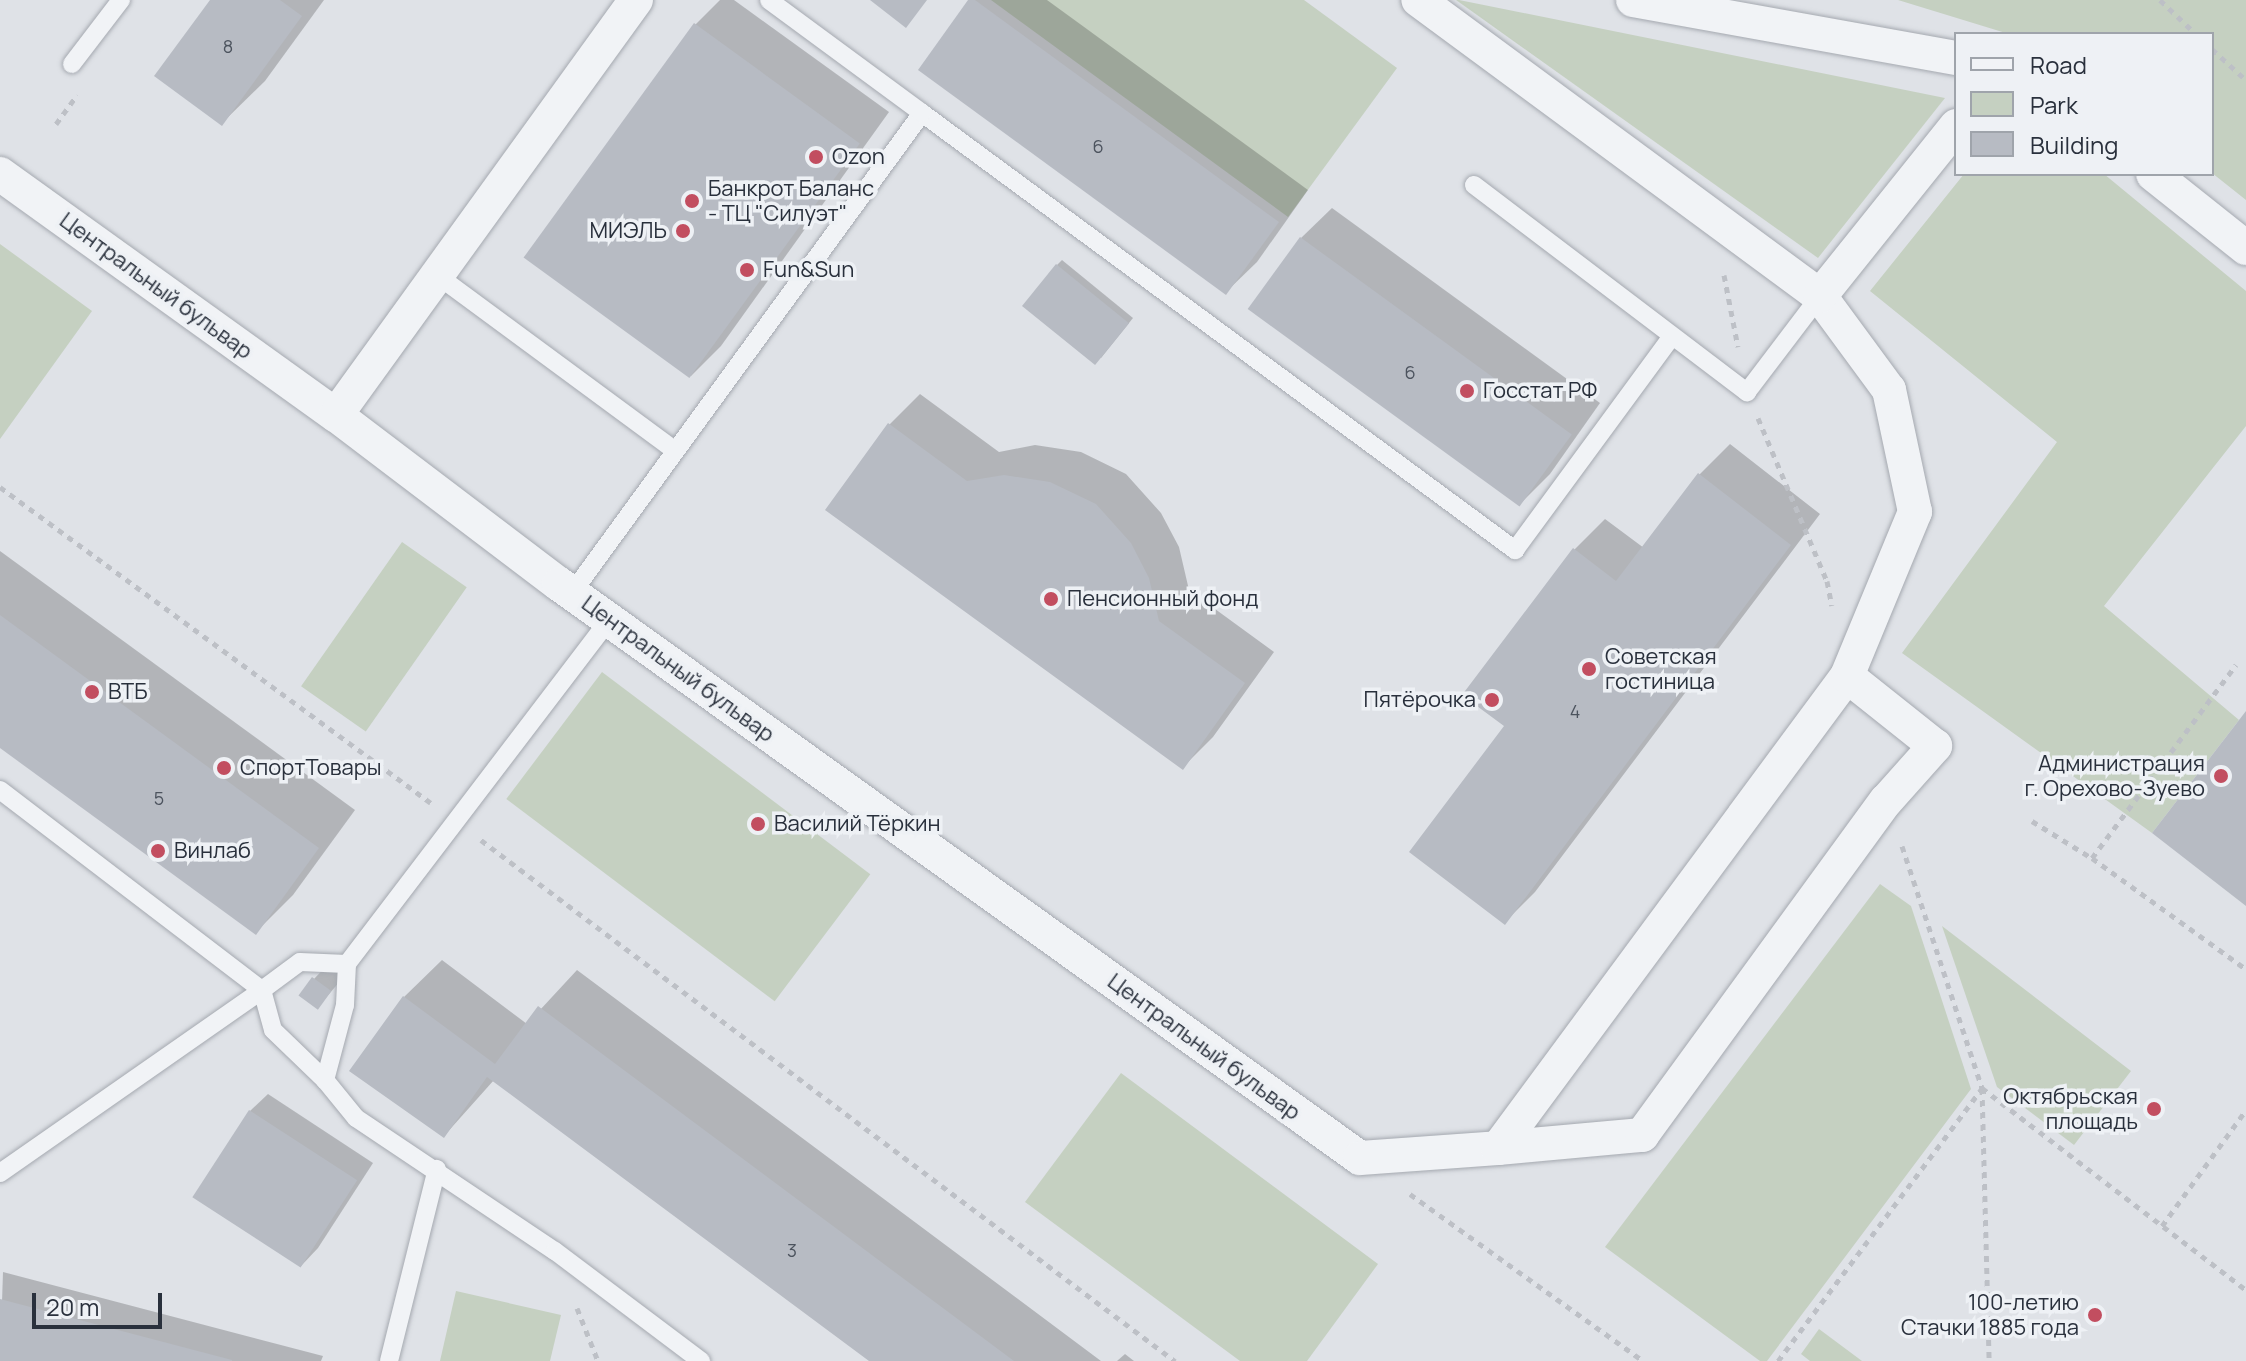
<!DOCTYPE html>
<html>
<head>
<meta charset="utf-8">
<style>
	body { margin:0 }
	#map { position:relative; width:2246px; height:1361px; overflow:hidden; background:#dfe2e7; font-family:Manrope,sans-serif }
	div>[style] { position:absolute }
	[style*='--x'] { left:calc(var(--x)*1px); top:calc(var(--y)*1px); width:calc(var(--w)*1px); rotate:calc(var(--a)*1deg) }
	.green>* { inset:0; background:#c5d0c1; transform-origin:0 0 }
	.shadow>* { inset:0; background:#0003 }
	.building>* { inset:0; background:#b7bbc3; transform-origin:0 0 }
	.path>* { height:5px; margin-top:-2.5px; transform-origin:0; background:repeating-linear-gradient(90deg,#bdc0c6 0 6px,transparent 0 12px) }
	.roads { filter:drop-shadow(0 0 2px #a5a9b0) drop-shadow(0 0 2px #a5a9b0) }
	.lane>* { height:18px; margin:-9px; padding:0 9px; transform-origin:9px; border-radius:9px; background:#f1f3f6 }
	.street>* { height:34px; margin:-17px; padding:0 17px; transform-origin:17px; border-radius:17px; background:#f1f3f6 }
	.dots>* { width:22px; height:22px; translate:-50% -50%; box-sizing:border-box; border:4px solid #eef1f5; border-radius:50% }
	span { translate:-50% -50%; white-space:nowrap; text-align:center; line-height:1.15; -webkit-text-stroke:7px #eef1f5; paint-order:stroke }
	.number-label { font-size:18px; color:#4c535e }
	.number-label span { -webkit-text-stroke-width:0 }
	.poi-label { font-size:22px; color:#29303c }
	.left { translate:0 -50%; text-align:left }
	.right { translate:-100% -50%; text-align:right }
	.street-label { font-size:22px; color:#29303c }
	.legend { position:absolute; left:1954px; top:32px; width:260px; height:144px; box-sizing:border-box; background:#eef1f5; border:2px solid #9fa4ab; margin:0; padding:10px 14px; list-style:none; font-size:24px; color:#29303c }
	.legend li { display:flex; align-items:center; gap:16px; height:40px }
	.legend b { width:40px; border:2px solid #9fa4ab }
	.scale { position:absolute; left:32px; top:1293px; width:130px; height:36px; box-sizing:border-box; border:4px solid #29303c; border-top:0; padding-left:10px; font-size:24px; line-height:28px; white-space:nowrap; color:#29303c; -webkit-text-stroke:6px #eef1f5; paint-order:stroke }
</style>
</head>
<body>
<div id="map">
	<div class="green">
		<div style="clip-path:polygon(991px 0,1304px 0,1397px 68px,1288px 217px)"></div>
		<div style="clip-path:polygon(1456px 0,1459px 0,1945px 98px,1818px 258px)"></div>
		<div style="clip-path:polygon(1898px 0,2246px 0,2246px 200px,2212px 173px,2212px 34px,2009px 34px)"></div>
		<div style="clip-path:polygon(1964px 174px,2104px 174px,2246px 291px,2246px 426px,2104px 606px,2239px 720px,2152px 833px,1902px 653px,2057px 442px,1870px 291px)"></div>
		<div style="clip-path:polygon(0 244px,92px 311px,0 439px)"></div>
		<div style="left:402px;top:542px;width:79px;height:176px;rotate:35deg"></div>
		<div style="left:602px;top:672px;width:336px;height:159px;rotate:37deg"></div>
		<div style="clip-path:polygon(1880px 884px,1911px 906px,1971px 1089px,1767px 1361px,1760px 1361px,1605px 1247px)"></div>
		<div style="clip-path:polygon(1942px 926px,2131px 1071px,2074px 1145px,1997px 1087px)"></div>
		<div style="clip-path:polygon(1121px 1073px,1378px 1264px,1307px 1361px,1240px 1361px,1025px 1202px)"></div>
		<div style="clip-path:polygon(456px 1291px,561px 1315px,550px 1361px,440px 1361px)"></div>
		<div style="clip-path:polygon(1819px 1329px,1862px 1361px,1810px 1361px,1801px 1354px)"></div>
	</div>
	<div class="shadow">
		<div style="clip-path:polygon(213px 0,324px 0,265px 81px,222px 123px)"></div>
		<div style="clip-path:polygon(720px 0,734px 0,889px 112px,721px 346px,691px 376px,695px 25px)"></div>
		<div style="clip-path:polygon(971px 0,1047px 0,1308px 190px,1257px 262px,1226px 292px)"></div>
		<div style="clip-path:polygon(1332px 208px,1600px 403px,1550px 474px,1520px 504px,1301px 238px)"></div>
		<div style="clip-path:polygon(1062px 260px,1133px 318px,1101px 358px,1057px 265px)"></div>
		<div style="clip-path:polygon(920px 394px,999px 452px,1035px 445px,1081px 452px,1126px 474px,1161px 513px,1179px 547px,1189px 590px,1274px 652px,1213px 737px,1183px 767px,889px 425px)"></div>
		<div style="clip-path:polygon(1730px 444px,1820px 514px,1535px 892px,1505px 922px,1507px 726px,1465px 694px,1575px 549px,1605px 519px,1644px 548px,1699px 475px)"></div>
		<div style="clip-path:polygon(0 551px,355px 810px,293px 895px,256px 932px,0 746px)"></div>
		<div style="clip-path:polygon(442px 960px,527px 1024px,577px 970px,1101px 1361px,872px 1361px,494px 1080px,444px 1136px,404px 997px)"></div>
		<div style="clip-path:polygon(331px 961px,347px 973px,318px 1007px,314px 979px)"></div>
		<div style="clip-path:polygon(268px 1094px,373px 1163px,318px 1248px,301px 1266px,250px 1111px)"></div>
		<div style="clip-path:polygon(3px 1272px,323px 1356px,321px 1361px,0 1361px)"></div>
		<div style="clip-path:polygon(1125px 1354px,1134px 1361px,1117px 1361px)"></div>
	</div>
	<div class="building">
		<div style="clip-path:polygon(210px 0,280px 0,302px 16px,222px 126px,154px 76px)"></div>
		<div style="clip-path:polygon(870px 0,927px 0,906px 28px)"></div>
		<div style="clip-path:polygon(968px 0,975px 0,1279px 222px,1226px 295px,918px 70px)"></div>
		<div style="left:694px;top:23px;width:205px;height:290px;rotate:36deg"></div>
		<div style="left:1300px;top:237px;width:336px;height:89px;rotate:36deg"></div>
		<div style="left:1056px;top:264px;width:94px;height:54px;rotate:39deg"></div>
		<div style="clip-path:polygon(888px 423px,967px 481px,1004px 475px,1050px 482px,1096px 504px,1131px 543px,1149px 578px,1159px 621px,1245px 683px,1183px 770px,825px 510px)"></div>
		<div style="clip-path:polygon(1698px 473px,1791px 545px,1505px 925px,1409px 852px,1504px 726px,1462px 695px,1573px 548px,1616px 581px)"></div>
		<div style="clip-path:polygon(0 615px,319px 848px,256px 935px,0 748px)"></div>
		<div style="clip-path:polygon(2246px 711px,2246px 906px,2152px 833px)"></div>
		<div style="left:312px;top:977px;width:24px;height:23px;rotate:36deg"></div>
		<div style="clip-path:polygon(403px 996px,495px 1064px,538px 1006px,1014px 1361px,869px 1361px,487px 1077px,444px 1138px,349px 1071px)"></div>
		<div style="left:249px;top:1110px;width:129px;height:104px;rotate:33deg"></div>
		<div style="clip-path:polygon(0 1299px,232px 1360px,232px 1361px,0 1361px)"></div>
	</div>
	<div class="path">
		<div style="--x:2160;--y:0;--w:50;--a:43.4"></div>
		<div style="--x:2212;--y:49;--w:46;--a:42.4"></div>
		<div style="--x:56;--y:124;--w:36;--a:-54"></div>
		<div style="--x:1724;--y:275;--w:73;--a:79"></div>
		<div style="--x:1758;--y:418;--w:177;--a:67.1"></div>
		<div style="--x:1827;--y:581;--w:25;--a:79"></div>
		<div style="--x:0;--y:487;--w:534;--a:36.25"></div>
		<div style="--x:2032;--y:821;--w:70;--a:31.7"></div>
		<div style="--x:2092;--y:858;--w:190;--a:35.8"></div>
		<div style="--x:481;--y:840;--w:868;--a:36.9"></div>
		<div style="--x:1902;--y:846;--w:255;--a:71.7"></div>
		<div style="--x:1982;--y:1088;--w:273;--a:88.5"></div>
		<div style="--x:2092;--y:858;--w:241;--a:-53.3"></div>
		<div style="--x:1410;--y:1194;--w:287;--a:35.6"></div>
		<div style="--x:2162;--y:1226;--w:143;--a:-54.1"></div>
		<div style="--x:577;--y:1308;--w:57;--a:68.4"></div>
		<div style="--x:1778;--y:1361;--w:341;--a:-53.2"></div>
		<div style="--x:1982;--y:1088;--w:332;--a:37.4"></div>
	</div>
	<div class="roads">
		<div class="lane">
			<div style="--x:72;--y:64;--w:81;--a:-52.6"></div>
			<div style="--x:922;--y:113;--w:737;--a:36.39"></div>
			<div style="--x:1515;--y:550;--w:265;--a:-53.7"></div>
			<div style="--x:1474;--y:185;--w:343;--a:37.2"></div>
			<div style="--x:1747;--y:392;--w:121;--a:-52.8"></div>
			<div style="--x:437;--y:275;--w:295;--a:36.4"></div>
			<div style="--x:572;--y:593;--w:594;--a:-53.9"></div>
			<div style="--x:922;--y:113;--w:190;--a:-143.6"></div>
			<div style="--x:609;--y:620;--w:432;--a:127.3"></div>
			<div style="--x:347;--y:964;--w:41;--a:92.8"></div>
			<div style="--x:345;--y:1005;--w:78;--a:104.9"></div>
			<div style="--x:325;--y:1080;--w:49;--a:50.8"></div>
			<div style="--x:356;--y:1118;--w:239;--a:33.8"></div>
			<div style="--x:555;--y:1251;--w:183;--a:37"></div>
			<div style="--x:0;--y:790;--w:330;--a:37.4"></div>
			<div style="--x:262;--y:990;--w:47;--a:-36.4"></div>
			<div style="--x:300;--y:962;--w:47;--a:2.4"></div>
			<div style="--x:0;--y:1173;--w:320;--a:-34.9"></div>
			<div style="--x:262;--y:990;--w:41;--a:74.6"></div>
			<div style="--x:273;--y:1030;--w:72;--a:43.9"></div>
			<div style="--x:389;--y:1361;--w:198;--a:-76"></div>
		</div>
		<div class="street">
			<div style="--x:1633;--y:0;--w:328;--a:10.2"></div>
			<div style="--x:0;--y:174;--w:413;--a:35.7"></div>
			<div style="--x:336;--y:415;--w:280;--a:37.2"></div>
			<div style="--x:559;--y:584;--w:985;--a:35.63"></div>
			<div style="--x:1360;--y:1158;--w:138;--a:-4.1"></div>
			<div style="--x:1498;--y:1148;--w:587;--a:-53.52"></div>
			<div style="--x:1847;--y:676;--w:178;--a:-67.5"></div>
			<div style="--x:1915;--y:512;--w:125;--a:-102"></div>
			<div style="--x:1889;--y:390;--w:117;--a:-126.3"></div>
			<div style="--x:1820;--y:296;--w:499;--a:-143.6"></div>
			<div style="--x:2153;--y:174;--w:119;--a:38.5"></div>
			<div style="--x:1820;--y:296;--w:218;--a:-51.3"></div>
			<div style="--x:336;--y:415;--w:512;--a:-54.14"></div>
			<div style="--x:1498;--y:1148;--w:145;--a:-5.2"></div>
			<div style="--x:1642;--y:1135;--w:414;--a:-53.9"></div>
			<div style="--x:1886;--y:801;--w:74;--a:-48.3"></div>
			<div style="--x:1935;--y:746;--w:112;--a:-141.5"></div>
		</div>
	</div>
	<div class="dots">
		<div style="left:816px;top:157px;background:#c24e60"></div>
		<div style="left:692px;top:201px;background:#c24e60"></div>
		<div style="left:683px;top:231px;background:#c24e60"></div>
		<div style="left:747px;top:270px;background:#c24e60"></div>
		<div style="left:1467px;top:391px;background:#c24e60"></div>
		<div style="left:1051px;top:599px;background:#c24e60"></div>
		<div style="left:1589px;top:669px;background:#c24e60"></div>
		<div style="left:92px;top:692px;background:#c24e60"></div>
		<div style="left:1492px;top:700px;background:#c24e60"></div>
		<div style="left:224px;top:768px;background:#c24e60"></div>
		<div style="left:2221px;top:776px;background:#c24e60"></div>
		<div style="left:758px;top:824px;background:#c24e60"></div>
		<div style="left:158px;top:851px;background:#c24e60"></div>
		<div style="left:2154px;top:1109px;background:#c24e60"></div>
		<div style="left:2095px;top:1315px;background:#c24e60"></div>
	</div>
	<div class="number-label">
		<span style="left:228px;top:46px">8</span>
		<span style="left:1098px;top:146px">6</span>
		<span style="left:1410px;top:372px">6</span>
		<span style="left:1575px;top:711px">4</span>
		<span style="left:159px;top:798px">5</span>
		<span style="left:792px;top:1250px">3</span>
	</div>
	<div class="poi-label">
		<span class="left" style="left:832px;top:157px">Ozon</span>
		<span class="left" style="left:708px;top:201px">Банкрот Баланс<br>- ТЦ "Силуэт"</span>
		<span class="right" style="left:667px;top:231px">МИЭЛЬ</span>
		<span class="left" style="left:763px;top:270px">Fun&amp;Sun</span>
		<span class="left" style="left:1483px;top:391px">Госстат РФ</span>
		<span class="left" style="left:1067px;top:599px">Пенсионный фонд</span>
		<span class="left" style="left:1605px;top:669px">Советская<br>гостиница</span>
		<span class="left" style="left:108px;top:692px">ВТБ</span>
		<span class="right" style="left:1476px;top:700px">Пятёрочка</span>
		<span class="right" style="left:2205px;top:776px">Администрация<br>г. Орехово-Зуево</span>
		<span class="left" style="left:240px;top:768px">СпортТовары</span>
		<span class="left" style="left:774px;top:824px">Василий Тёркин</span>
		<span class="left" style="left:174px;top:851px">Винлаб</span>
		<span class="right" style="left:2138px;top:1109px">Октябрьская<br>площадь</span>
		<span class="right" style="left:2079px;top:1315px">100-летию<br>Стачки 1885 года</span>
	</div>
	<div class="street-label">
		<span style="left:156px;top:286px;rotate:36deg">Центральный бульвар</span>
		<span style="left:678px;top:669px;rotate:36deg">Центральный бульвар</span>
		<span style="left:1204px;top:1047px;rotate:36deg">Центральный бульвар</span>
	</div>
	<ul class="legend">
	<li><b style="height:10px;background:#f1f3f6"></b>Road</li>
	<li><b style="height:22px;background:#c5d0c1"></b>Park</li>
	<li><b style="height:22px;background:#b7bbc3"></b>Building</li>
	</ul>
	<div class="scale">20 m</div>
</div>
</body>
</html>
